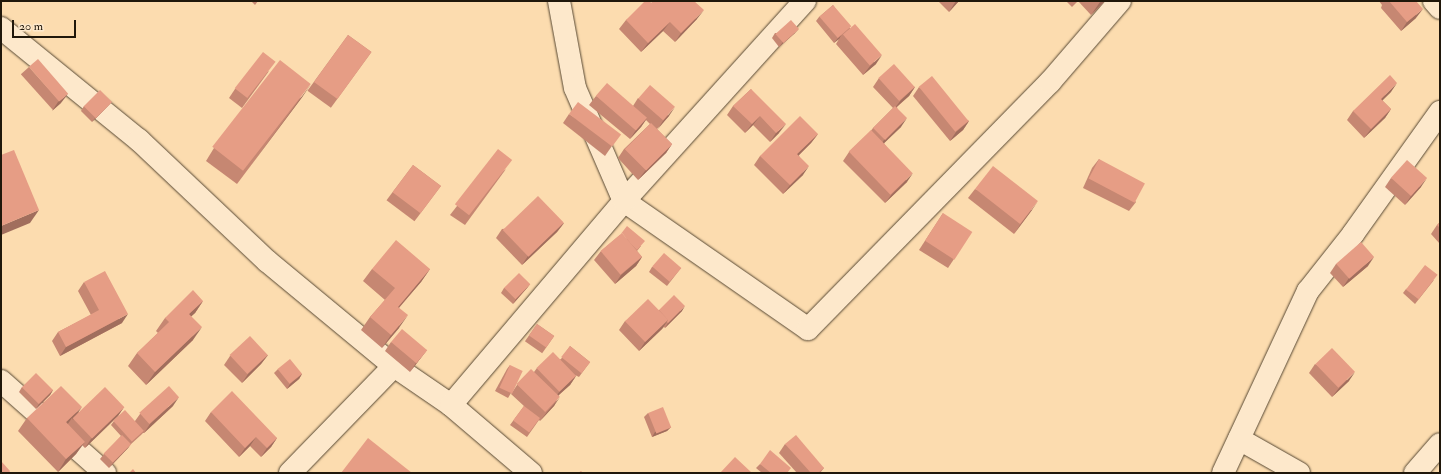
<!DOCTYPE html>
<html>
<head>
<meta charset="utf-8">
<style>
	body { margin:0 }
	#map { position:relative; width:1441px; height:474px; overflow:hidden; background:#fcdcaf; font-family:"IM FELL Double Pica",serif }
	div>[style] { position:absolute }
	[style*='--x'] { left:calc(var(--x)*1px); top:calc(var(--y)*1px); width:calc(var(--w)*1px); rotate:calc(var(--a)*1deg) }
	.roads { filter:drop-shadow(0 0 1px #574833) drop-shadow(0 0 1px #574833) }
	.street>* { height:22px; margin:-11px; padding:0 11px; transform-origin:11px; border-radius:11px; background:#fde8cb }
	.wall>* { inset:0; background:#c68772; transform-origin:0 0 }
	.shaded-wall>* { inset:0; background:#a16e5d }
	.building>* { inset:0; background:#e69d85; transform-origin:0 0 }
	span { translate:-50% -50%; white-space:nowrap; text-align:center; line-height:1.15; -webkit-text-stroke:3px #fde8cb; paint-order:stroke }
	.frame { position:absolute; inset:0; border:2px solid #20170a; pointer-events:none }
	.scale { position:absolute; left:12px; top:20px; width:64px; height:18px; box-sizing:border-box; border:2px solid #20170a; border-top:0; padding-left:5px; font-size:12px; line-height:14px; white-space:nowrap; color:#20170a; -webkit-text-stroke:3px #fde8cb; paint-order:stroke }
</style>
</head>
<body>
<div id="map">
	<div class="roads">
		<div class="street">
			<div style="--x:559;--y:1;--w:88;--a:79.6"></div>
			<div style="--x:575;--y:88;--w:123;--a:66.6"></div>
			<div style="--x:624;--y:201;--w:224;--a:34.8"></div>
			<div style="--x:808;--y:329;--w:346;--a:-45.6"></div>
			<div style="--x:1050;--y:82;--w:107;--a:-49.2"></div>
			<div style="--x:1434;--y:1;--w:9;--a:49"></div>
			<div style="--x:1;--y:28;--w:178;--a:39.1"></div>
			<div style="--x:139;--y:140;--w:176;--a:43.4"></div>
			<div style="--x:267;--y:261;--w:165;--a:39.6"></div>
			<div style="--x:394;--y:366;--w:69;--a:34.4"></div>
			<div style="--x:451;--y:405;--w:105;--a:40.4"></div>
			<div style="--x:1;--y:381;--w:139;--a:41.5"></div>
			<div style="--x:451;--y:405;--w:267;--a:-49.7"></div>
			<div style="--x:624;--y:201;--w:270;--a:-47.9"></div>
			<div style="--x:1239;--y:439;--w:69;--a:29.5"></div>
			<div style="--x:290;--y:473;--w:149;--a:-45.8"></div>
			<div style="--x:1223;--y:473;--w:201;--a:-65"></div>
			<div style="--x:1308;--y:291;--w:73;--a:-51.7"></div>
			<div style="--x:1353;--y:234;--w:150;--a:-54.5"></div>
			<div style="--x:1415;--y:473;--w:38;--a:-49"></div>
		</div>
	</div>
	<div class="wall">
		<div style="clip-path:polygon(251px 1px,258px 1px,255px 5px)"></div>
		<div style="clip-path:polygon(938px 1px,959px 1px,949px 12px)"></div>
		<div style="clip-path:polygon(1066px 1px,1078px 1px,1072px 7px)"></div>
		<div style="clip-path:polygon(1078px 1px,1105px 1px,1091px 15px)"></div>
		<div style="clip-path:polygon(1379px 1px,1416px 1px,1416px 18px,1401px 31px,1381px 8px,1382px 5px)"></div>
		<div style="clip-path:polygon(651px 3px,697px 19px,675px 42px,663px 31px,641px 52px,619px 29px,626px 20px)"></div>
		<div style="clip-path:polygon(833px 5px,876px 64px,863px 75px,836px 44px,839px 39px,834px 43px,816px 21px,819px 17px)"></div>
		<div style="clip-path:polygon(775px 33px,795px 33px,779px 47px,772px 38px)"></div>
		<div style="left:348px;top:35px;width:29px;height:69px;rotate:36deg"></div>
		<div style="left:29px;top:67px;width:48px;height:11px;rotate:48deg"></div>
		<div style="clip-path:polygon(269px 71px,242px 108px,229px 98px,235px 89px)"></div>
		<div style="clip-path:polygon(879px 78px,915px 87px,909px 96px,897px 107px,901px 127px,884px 143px,907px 182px,885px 203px,843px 161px,849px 152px,870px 132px,873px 128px,893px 108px,873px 87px)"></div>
		<div style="clip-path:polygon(919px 87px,969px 121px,963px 130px,950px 141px,913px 96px)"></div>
		<div style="clip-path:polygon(751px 89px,779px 133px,770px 142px,753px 125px,745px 133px,727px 115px,733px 106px)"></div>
		<div style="clip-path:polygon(1391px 92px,1382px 100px,1391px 109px,1385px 118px,1364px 138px,1347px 120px,1353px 111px)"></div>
		<div style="clip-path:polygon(303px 96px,237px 184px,206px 161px,214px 148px)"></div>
		<div style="clip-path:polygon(596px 96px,633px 106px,638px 98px,669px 116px,657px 129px,672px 144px,666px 153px,638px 180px,618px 158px,624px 149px,650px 124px,646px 120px,641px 127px,630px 139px,589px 105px)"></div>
		<div style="clip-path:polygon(112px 102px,92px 122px,81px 111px,84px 106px)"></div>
		<div style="clip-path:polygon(569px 114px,614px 143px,605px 156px,563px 123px)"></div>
		<div style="clip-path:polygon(818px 134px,811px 143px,799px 155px,803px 175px,783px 194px,754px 165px,760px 156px)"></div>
		<div style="clip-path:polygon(1099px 159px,1136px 202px,1129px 211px,1083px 188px,1092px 168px)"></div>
		<div style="left:413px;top:165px;width:35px;height:44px;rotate:37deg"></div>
		<div style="clip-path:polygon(506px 169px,465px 225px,450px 215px,457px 206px)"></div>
		<div style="clip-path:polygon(1391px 178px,1421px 187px,1405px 205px,1385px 187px)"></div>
		<div style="clip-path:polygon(975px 189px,1032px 210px,1014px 234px,968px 198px)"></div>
		<div style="clip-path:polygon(943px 213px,954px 259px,948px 268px,919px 250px)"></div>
		<div style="clip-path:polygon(1440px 222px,1440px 244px,1431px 234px,1437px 225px)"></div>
		<div style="clip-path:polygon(564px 223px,557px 232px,522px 265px,496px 238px,502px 229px)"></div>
		<div style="clip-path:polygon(620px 235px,641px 246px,637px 251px,642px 257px,636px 266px,615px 284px,594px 260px,601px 251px)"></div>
		<div style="clip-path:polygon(1336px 264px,1368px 266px,1343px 287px,1330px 273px)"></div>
		<div style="clip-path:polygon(652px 267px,681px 268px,667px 286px,649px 272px)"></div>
		<div style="clip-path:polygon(372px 269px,430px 269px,421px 282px,399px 308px,399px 328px,382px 348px,361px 330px,370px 317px,385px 300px,363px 281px)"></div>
		<div style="clip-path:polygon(1434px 280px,1415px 304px,1403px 293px,1406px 289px)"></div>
		<div style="clip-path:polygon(84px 282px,122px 323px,60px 356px,52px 341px,58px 332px,91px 315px,78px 291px)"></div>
		<div style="clip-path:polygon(530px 284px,527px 288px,513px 304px,501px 293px,504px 288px)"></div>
		<div style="clip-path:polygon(203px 301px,195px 313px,191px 316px,193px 340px,146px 385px,128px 366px,137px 353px,158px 333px,156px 331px,165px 318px)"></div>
		<div style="clip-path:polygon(659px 310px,682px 311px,665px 328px,664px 327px,639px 351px,619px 330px,625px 321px)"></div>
		<div style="left:537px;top:324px;width:21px;height:21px;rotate:35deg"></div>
		<div style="clip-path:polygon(391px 342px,427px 350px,420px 359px,410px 372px,385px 351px)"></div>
		<div style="clip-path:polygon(570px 346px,590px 362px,579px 377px,575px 375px,576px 376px,570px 385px,559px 395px,554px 406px,540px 421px,539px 420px,527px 437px,510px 425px,524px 406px,511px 394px,517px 385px,534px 372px,537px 368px,561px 359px)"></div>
		<div style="clip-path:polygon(268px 355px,261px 364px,242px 383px,224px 365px,230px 356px)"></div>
		<div style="clip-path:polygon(1315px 364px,1349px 381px,1332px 397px,1309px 373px)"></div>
		<div style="clip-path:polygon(510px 365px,511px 393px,508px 398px,495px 391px,507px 369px)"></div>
		<div style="clip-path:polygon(278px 369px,302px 374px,299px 379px,287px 389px,274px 373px)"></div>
		<div style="clip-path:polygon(22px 387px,53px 390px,50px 395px,36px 409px,19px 392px)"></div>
		<div style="clip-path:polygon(173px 406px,144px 433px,143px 433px,141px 435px,130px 445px,128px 448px,109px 468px,100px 459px,104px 454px,121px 436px,111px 425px,114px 421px,135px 421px,140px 414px)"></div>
		<div style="clip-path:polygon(124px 407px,118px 416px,85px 448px,82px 445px,76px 454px,58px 472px,18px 431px,27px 418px)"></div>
		<div style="clip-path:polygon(211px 412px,277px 438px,271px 447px,261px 457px,250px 446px,239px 457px,205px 421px)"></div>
		<div style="clip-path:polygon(648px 413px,671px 427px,667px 431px,652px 437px,644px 417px)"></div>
		<div style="clip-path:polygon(785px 444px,824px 468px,820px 473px,797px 473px,779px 453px)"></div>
		<div style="clip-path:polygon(760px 464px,788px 473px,762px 473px,756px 468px)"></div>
	</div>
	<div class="shaded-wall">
		<div style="clip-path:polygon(956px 1px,959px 1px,949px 12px)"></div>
		<div style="clip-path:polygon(1101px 1px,1105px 1px,1091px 15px,1100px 2px)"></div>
		<div style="clip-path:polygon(1423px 9px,1416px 18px,1401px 31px,1407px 22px)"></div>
		<div style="clip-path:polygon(704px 10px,697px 19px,675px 42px,681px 33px)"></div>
		<div style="clip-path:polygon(670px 22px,663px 31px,641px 52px,648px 43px)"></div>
		<div style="clip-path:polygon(799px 29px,795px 33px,779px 47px,783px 42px)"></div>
		<div style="clip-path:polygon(842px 34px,839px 39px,834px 43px,838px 38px)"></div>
		<div style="clip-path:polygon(882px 55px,876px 64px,863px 75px,870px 66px)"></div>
		<div style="clip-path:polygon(1397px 83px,1391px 92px,1375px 108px,1381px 99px)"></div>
		<div style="clip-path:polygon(311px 84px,303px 96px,237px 184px,246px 172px)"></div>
		<div style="clip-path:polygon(915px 87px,909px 96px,894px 109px,901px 100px)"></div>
		<div style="clip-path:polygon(68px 94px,61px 103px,52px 111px,58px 102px)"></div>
		<div style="clip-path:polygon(112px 102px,92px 122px,95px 118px)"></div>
		<div style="clip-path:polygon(675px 107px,669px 116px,657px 130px,663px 121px)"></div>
		<div style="clip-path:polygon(1391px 109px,1385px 118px,1364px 138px,1371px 129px)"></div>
		<div style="clip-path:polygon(760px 116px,753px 125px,745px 133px,752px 124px)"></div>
		<div style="clip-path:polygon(647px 118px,641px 127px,630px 139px,636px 130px)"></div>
		<div style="clip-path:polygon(907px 118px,901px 127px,878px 149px,884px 140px)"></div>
		<div style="clip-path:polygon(969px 121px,963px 130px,950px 141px,956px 132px)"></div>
		<div style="clip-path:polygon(786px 124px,779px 133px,770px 142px,776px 133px)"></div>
		<div style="clip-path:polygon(818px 134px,811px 143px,791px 163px,797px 154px)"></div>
		<div style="clip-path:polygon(672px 144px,666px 153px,638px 180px,645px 171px)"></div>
		<div style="clip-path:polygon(809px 166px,803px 175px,783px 194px,790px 185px)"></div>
		<div style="clip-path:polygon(913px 173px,907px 182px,885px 203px,892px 194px)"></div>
		<div style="clip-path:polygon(1427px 178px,1421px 187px,1405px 205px,1411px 196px)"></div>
		<div style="clip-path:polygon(1038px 201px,1032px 210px,1014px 234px,1020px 225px)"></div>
		<div style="clip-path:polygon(39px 210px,30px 223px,1px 235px,1px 226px)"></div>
		<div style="clip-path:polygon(564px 223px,557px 232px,522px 265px,528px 256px)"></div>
		<div style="clip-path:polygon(642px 257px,636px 266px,615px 284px,621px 275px)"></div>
		<div style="clip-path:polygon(1374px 257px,1368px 266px,1343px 287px,1349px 278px)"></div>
		<div style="clip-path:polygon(430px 269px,421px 282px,389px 319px,398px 307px)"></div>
		<div style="clip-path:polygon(530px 284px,527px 288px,513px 304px,516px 299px)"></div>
		<div style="clip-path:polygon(203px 301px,195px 313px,180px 327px,189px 314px)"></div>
		<div style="clip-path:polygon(685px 306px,682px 311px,665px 328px,668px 323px)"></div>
		<div style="clip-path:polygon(128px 314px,122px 323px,60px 356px,66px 347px)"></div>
		<div style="clip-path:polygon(408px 315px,399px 328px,382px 348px,391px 335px)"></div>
		<div style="clip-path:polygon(668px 320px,662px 329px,639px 351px,645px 342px)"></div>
		<div style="clip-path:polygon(202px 327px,193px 340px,146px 385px,155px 372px)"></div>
		<div style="clip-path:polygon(427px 350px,420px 359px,410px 372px,416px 363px)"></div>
		<div style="clip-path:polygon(268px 355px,261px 364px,242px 383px,248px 374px)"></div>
		<div style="clip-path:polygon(1355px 372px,1349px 381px,1332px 397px,1339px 388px)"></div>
		<div style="clip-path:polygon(302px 374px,299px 379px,287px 389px,290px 384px)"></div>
		<div style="clip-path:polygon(576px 376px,570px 385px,553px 400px,560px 391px)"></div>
		<div style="clip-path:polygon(53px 390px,50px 395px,36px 409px,39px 404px)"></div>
		<div style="clip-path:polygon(179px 397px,173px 406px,144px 433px,150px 424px)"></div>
		<div style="clip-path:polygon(560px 397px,554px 406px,540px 421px,547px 412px)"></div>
		<div style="clip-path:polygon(82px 407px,73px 420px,72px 418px,67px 425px,66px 422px)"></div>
		<div style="clip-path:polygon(124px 407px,118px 416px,85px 448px,91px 439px)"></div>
		<div style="clip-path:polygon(671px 427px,667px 431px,652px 437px,655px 432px)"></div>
		<div style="clip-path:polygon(256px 437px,250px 446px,239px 457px,245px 448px)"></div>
		<div style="clip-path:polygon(277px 438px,271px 447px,261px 457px,267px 448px)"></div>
		<div style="clip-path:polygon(85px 442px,76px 454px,58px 472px,66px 459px)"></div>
		<div style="clip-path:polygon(131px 444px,128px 448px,109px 468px,113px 463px)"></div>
	</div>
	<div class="building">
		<div style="clip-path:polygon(645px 1px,650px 1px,651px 3px,653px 1px,694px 1px,704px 10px,681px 33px,670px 22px,648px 43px,626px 20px)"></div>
		<div style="clip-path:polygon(1389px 1px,1416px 1px,1423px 9px,1407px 22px)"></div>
		<div style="left:833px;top:5px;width:28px;height:18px;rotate:49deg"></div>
		<div style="left:791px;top:20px;width:12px;height:21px;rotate:48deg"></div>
		<div style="left:855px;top:24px;width:41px;height:16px;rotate:49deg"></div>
		<div style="left:348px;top:35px;width:29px;height:58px;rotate:36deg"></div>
		<div style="left:263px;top:52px;width:16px;height:46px;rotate:38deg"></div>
		<div style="left:38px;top:59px;width:46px;height:12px;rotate:49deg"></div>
		<div style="left:280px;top:60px;width:39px;height:110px;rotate:38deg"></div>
		<div style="left:894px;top:64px;width:31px;height:21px;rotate:48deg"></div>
		<div style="clip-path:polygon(1390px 75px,1397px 83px,1381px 99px,1391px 109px,1371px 129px,1353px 111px)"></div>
		<div style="left:932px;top:76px;width:58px;height:17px;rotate:51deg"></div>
		<div style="left:607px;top:83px;width:53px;height:17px;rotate:41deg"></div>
		<div style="left:650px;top:85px;width:33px;height:18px;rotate:41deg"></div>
		<div style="clip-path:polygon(751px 89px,786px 124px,776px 133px,760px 116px,752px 124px,733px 106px)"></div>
		<div style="left:100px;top:90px;width:17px;height:23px;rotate:45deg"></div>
		<div style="left:578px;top:102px;width:54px;height:15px;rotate:37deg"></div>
		<div style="left:895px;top:106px;width:17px;height:31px;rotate:45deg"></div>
		<div style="clip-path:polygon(800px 116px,818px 134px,797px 154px,809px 166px,790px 185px,760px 156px)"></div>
		<div style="left:651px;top:123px;width:30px;height:37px;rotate:45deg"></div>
		<div style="left:871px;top:130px;width:60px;height:31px;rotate:46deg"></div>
		<div style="left:498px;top:149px;width:18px;height:70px;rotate:38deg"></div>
		<div style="clip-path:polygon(14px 150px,39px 210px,1px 226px,1px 155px)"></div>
		<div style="left:1099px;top:159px;width:52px;height:22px;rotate:28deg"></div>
		<div style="left:1407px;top:160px;width:27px;height:24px;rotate:42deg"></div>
		<div style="left:413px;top:165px;width:35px;height:34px;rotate:37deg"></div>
		<div style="left:993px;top:166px;width:57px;height:29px;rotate:38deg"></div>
		<div style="left:538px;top:196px;width:37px;height:49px;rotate:46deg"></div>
		<div style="left:943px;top:213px;width:35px;height:33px;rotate:33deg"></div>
		<div style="clip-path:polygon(1440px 222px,1440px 228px,1437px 225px)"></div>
		<div style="clip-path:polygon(627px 226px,645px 241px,637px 250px,631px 244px,622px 233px,620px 235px)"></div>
		<div style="left:622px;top:233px;width:31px;height:28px;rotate:50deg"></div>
		<div style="clip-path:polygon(396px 240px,430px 269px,398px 307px,408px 315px,391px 335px,370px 317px,395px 288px,372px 269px)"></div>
		<div style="left:1361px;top:242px;width:20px;height:33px;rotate:49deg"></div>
		<div style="left:664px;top:253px;width:23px;height:18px;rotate:41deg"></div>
		<div style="left:1425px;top:265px;width:16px;height:31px;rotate:38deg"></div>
		<div style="clip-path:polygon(105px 271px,128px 314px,66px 347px,58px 332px,99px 310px,84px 282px)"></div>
		<div style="left:519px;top:273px;width:16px;height:21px;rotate:45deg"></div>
		<div style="clip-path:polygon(193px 290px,203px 301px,189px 314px,202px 327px,155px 372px,137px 353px,169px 322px,165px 318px)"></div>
		<div style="clip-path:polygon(674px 295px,685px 306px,668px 323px,667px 322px,668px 320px,659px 310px)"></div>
		<div style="left:648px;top:299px;width:29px;height:32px;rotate:46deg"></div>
		<div style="left:537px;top:324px;width:21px;height:14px;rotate:35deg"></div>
		<div style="left:402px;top:329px;width:33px;height:17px;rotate:40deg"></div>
		<div style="left:250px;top:336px;width:26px;height:28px;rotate:47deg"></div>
		<div style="left:570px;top:346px;width:26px;height:14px;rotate:39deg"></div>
		<div style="left:1332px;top:348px;width:33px;height:23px;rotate:46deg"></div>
		<div style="left:553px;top:352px;width:33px;height:23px;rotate:46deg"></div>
		<div style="left:290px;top:359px;width:19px;height:16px;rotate:51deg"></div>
		<div style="left:510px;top:365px;width:14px;height:25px;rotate:25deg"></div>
		<div style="left:531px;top:369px;width:40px;height:21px;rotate:44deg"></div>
		<div style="left:36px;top:373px;width:24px;height:20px;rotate:45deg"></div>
		<div style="clip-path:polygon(61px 386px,82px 407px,66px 422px,85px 442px,66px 459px,27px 418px)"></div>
		<div style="left:169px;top:386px;width:15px;height:40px;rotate:48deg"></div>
		<div style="left:105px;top:387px;width:28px;height:45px;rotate:46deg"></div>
		<div style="clip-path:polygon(232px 391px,277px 438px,267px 448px,256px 437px,245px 448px,211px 412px)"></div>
		<div style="left:524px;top:406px;width:20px;height:18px;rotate:37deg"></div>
		<div style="left:663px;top:407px;width:22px;height:16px;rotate:68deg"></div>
		<div style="left:125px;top:410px;width:28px;height:16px;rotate:48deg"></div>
		<div style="left:122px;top:435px;width:13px;height:26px;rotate:45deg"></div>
		<div style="clip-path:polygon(796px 435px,824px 468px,818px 473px,811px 473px,785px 444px)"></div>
		<div style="clip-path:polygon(368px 438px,412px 473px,341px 473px)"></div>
		<div style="clip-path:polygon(770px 450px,791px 468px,787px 473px,771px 473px,760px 464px)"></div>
		<div style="clip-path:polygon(735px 457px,752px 473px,720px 473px)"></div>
		<div style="clip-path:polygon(1px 461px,10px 471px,9px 473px,1px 473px)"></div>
		<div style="clip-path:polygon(133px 469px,136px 473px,129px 473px)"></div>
		<div style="clip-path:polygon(581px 471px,583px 473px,578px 473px)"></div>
	</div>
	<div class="frame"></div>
	<div class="scale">20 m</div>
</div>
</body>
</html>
